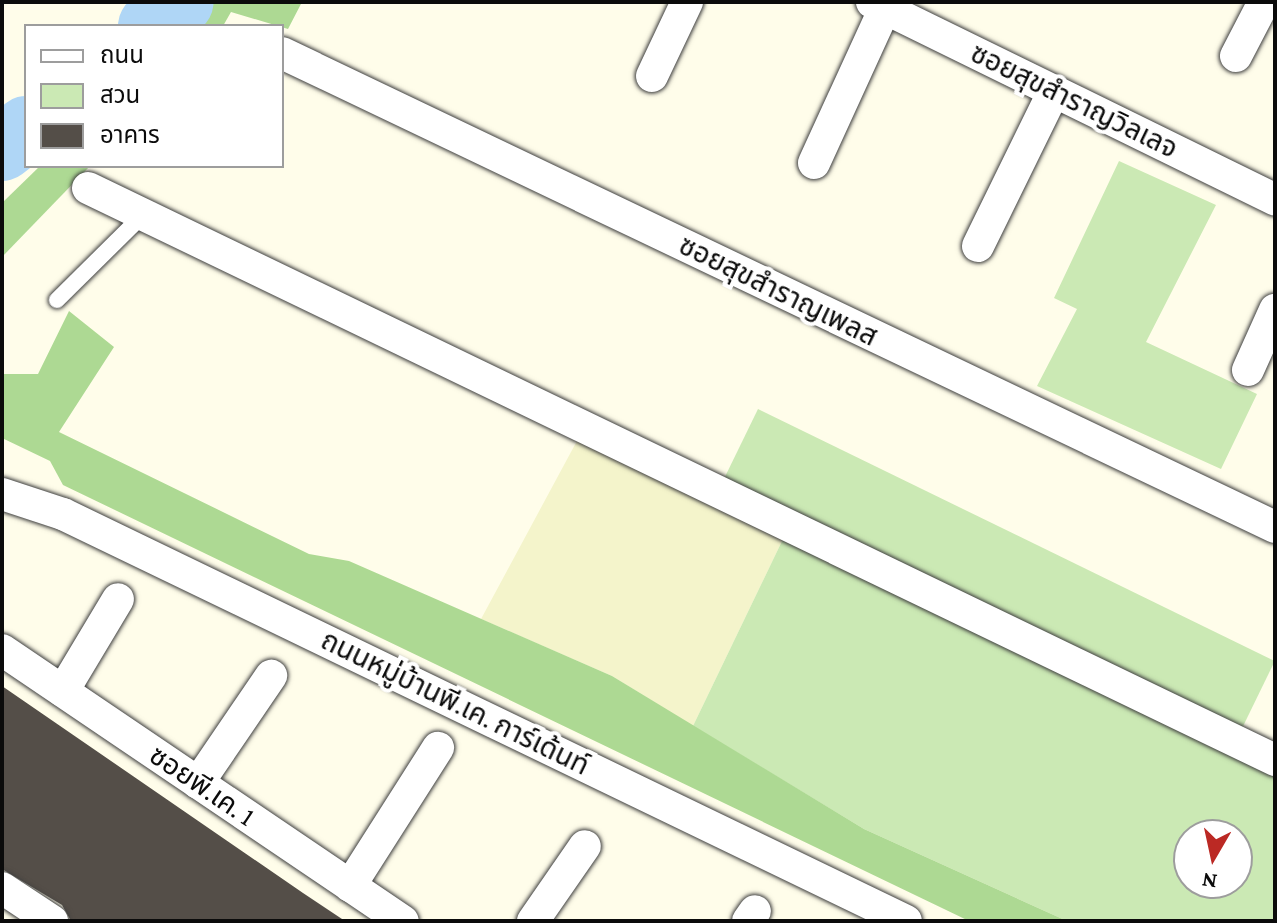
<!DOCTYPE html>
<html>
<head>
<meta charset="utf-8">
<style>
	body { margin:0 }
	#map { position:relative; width:1277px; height:923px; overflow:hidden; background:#fffdea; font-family:"Crimson Pro","Noto Sans Thai",serif }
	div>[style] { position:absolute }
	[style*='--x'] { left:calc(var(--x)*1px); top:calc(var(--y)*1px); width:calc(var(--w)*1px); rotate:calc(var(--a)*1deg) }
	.farmland>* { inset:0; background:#f4f4cb }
	.green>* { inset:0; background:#cbe9b4; transform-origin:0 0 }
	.forest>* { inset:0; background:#add993 }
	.river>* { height:66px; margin:-33px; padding:0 33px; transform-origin:33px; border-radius:33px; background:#afd6f6 }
	.building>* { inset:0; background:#544e48 }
	.roads { filter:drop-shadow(0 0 2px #3e3e3e) drop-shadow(0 0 2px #3e3e3e) }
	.service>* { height:16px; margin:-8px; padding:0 8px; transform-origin:8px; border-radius:8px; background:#fff }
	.minor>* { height:32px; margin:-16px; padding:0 16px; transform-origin:16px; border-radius:16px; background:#fff }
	span { translate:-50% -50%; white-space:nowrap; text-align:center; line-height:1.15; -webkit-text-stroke:8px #fff; paint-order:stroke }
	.street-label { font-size:28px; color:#0b0b0b }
	.frame { position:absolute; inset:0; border:4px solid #0b0b0b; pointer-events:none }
	.legend { position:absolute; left:24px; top:24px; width:260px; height:144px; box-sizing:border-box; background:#fff; border:2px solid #9d9d9d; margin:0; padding:10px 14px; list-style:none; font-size:24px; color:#0b0b0b }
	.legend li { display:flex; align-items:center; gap:16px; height:40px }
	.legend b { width:40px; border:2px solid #9d9d9d }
	.north { position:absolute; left:1173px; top:819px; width:80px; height:80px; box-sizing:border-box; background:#fff; border:2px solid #9d9d9d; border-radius:50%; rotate:189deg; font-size:22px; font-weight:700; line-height:32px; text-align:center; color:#0b0b0b }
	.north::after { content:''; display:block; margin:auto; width:28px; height:36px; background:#bb2924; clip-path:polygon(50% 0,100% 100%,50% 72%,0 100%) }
</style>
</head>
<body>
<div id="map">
	<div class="farmland">
		<div style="clip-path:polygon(578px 439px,783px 539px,693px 726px,612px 676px,481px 619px)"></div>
	</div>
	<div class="green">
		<div style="clip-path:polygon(1119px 161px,1216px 205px,1146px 342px,1257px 394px,1221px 469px,1037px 386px,1077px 309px,1054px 298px)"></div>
		<div style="left:758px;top:409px;width:575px;height:80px;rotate:26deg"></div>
		<div style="clip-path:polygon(evenodd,783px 539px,1275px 777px,1275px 921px,1067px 921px,864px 829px,693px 726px,783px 539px,1189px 835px,1237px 835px,1237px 883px,1189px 883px,1189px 835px)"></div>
	</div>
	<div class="forest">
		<div style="clip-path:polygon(215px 2px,302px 2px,288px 29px,231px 12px,223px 26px,183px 26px)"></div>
		<div style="clip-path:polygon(40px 166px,90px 166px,2px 257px,2px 203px)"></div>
		<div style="clip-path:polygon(69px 311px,114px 347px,59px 432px,309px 554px,349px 561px,612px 676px,864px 829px,1067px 921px,969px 921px,63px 485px,50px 461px,2px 438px,2px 374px,38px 374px)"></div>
	</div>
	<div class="river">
		<div style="--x:151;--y:26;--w:38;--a:-39"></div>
		<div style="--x:2;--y:148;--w:31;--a:-38"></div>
	</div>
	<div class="building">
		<div style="clip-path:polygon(2px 686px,303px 893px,345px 921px,71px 921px,62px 905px,2px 869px)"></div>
	</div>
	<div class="roads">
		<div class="service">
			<div style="--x:57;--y:300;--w:121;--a:-44.7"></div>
		</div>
		<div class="minor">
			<div style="--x:872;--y:2;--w:449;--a:26.1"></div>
			<div style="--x:282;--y:53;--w:1100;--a:25.52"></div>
			<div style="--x:1236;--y:56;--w:61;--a:-62.6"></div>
			<div style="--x:652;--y:76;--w:82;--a:-64.7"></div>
			<div style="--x:814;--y:163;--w:170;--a:-65.4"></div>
			<div style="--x:88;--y:188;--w:1318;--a:25.73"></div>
			<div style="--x:978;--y:246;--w:173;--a:-63.9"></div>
			<div style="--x:1248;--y:370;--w:66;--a:-65.8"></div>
			<div style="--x:2;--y:494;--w:64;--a:18.2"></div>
			<div style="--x:63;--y:514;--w:936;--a:25.77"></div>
			<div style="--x:2;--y:650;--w:484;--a:34.1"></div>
			<div style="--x:63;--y:691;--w:107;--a:-59.1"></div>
			<div style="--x:198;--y:783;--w:130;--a:-55.7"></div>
			<div style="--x:350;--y:886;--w:164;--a:-57.5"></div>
			<div style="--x:2;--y:888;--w:60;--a:33.4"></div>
			<div style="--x:533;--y:921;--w:91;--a:-55.3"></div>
			<div style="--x:748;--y:921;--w:12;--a:-55"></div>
		</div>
	</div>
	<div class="street-label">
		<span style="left:1074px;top:101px;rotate:26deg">ซอยสุขสำราญวิลเลจ</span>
		<span style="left:778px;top:291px;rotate:26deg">ซอยสุขสำราญเพลส</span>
		<span style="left:455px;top:703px;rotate:26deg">ถนนหมู่บ้านพี.เค. การ์เด้นท์</span>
		<span style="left:202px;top:786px;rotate:34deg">ซอยพี.เค. 1</span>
	</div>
	<div class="frame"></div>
	<ul class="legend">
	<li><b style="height:10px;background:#fff"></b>ถนน</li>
	<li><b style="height:22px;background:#cbe9b4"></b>สวน</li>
	<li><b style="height:22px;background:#544e48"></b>อาคาร</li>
	</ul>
	<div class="north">N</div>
</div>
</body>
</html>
